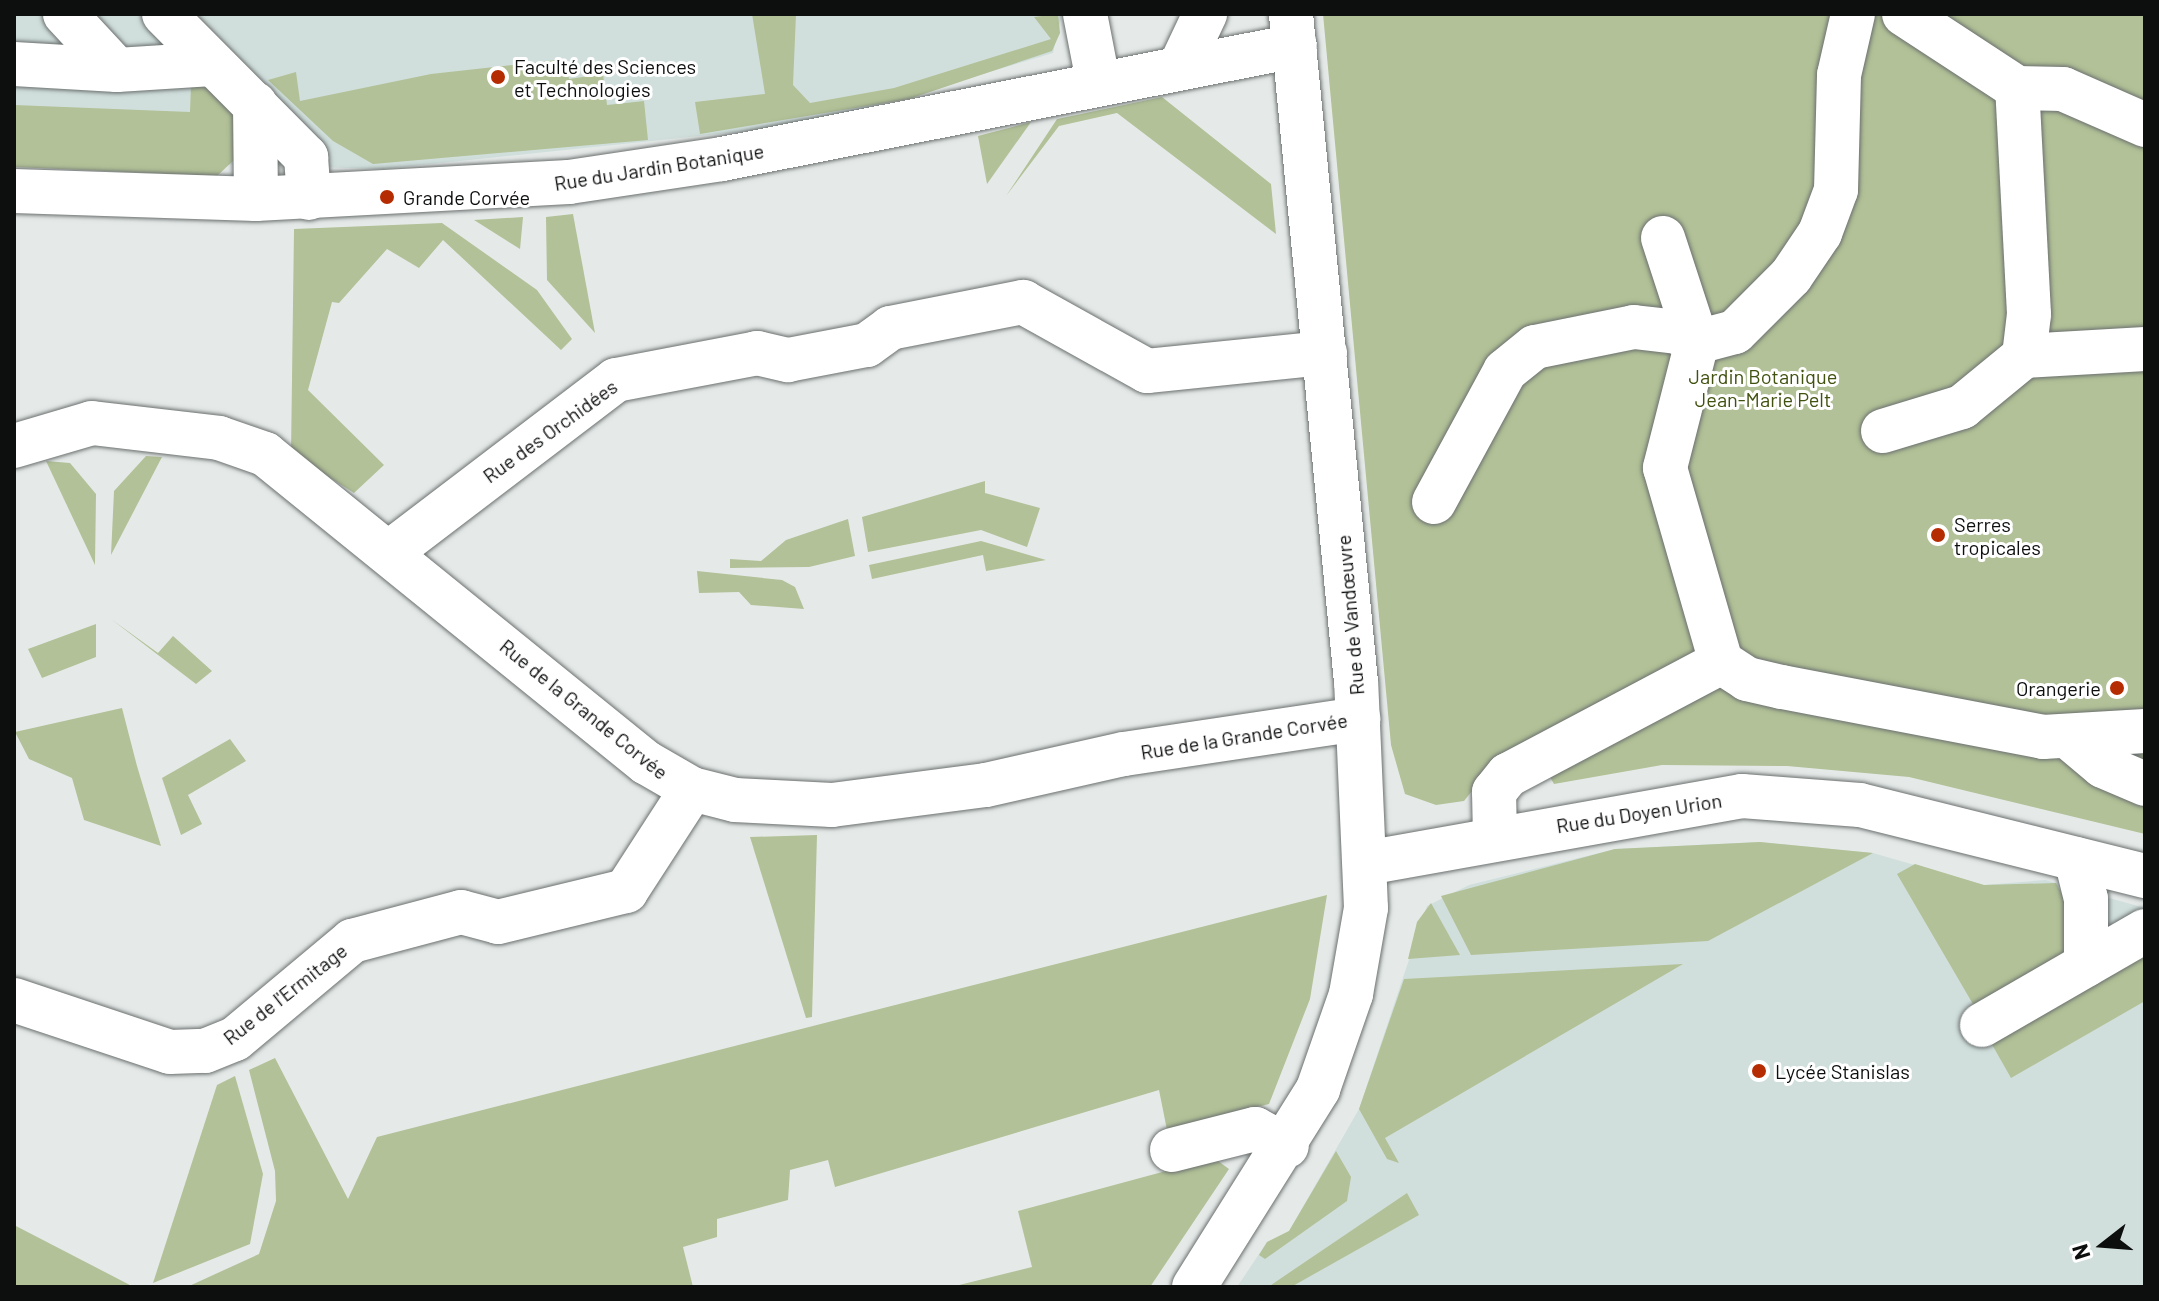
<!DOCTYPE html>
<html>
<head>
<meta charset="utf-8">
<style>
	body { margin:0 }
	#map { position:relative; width:2159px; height:1301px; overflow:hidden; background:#e5eae9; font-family:Barlow,sans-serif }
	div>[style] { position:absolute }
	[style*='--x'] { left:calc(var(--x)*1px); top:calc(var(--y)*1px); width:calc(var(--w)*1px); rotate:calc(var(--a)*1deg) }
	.built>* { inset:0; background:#d0dfdc }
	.green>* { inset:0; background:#b2c197 }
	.roads { filter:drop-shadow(0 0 2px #6b706f) drop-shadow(0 0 2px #6b706f) }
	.minor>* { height:44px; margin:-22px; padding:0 22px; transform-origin:22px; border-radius:22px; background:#fff }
	.dots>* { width:22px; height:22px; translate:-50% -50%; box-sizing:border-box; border:4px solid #fff; border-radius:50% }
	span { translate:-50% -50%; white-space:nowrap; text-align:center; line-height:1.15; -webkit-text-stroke:6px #fff; paint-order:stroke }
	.poi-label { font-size:20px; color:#0d0f0e }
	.left { translate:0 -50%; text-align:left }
	.right { translate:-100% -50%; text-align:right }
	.street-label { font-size:20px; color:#0d0f0e }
	.park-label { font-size:20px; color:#415210 }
	.frame { position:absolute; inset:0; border:16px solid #0d0f0e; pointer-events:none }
	.north { position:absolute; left:2063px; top:1205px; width:80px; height:80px; -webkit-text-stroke:6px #fff; paint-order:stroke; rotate:253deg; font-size:22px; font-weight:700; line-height:32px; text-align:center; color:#0d0f0e }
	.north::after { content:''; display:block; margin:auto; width:28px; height:36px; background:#0d0f0e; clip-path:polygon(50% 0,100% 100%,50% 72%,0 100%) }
</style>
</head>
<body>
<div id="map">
	<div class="built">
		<div style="clip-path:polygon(14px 14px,1062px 14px,1053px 53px,815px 124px,383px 169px,14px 158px)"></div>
		<div style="clip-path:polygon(1760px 842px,1873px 853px,1984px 885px,2045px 880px,2145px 908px,2145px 1287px,1237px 1287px,1267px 1242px,1289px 1231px,1359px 1109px,1427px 906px,1469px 885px,1615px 849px)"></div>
	</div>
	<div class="green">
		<div style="clip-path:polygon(752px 14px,796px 14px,793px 85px,810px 103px,894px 88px,1051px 39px,1034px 17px,1058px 14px,1060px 33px,1052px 51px,909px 99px,700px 134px,695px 102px,765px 94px)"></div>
		<div style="clip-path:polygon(1323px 14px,2145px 14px,2145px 834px,1909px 777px,1787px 766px,1662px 765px,1554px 784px,1539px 758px,1495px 762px,1464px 801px,1436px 805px,1405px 794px,1391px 745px)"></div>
		<div style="clip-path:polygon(566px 59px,569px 79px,603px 74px,607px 105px,644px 101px,648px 140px,373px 164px,333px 141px,268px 80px,296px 72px,300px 101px,431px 74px)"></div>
		<div style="clip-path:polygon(191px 85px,213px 89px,236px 112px,234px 160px,217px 176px,14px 167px,14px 105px,190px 112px)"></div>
		<div style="clip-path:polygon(1162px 97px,1271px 184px,1276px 234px,1117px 113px,1059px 126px,1006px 196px,1057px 119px)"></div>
		<div style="clip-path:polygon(1031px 122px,987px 184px,978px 136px)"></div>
		<div style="clip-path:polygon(573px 214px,595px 333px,547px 280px,546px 217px)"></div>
		<div style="clip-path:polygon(523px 217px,520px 249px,474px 220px)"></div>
		<div style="clip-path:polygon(442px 223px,537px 290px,572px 339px,561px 350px,443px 240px,419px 268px,387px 249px,339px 303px,332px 302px,308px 390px,384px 465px,354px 493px,291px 453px,294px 229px)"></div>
		<div style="clip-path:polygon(146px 456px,162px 457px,111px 555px,114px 491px)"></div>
		<div style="clip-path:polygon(46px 461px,70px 463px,96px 494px,95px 565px)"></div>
		<div style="clip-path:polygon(985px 481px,985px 493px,1040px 508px,1027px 547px,981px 530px,868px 552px,862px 517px)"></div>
		<div style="clip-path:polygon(848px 519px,855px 556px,809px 567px,730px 568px,730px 559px,761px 561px,786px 540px)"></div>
		<div style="clip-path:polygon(981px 541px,1046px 560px,986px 571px,983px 555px,872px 579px,869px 565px)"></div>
		<div style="clip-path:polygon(697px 571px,782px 580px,795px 587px,804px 609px,751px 605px,739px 592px,699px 593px)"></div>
		<div style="clip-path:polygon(111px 619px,158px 653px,173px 636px,212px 671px,196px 684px)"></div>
		<div style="clip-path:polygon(96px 624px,96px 657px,42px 678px,28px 649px)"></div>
		<div style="clip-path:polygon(122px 708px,137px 766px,161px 846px,84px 820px,72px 778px,29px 759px,15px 732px)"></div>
		<div style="clip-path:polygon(230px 739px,246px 761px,188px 795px,202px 824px,181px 835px,162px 778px)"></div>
		<div style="clip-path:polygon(817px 835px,812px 1017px,806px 1018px,750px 837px)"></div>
		<div style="clip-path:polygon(1760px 842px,1873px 853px,1708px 941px,1471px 955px,1441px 896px,1615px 849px)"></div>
		<div style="clip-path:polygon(1915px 864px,1984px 885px,2056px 883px,2067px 903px,2073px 957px,1977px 1011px,1897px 874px)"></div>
		<div style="clip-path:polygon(1327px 895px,1310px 999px,1269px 1104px,1167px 1130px,1159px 1090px,835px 1187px,828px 1160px,790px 1170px,788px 1200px,717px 1219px,717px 1237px,683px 1247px,693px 1287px,187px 1287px,259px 1254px,276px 1201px,275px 1171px,249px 1070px,275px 1058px,348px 1199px,377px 1137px)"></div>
		<div style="clip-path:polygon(1431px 903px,1460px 955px,1408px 959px,1417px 922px)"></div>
		<div style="clip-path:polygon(2145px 954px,2145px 1001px,2011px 1078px,1990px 1041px)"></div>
		<div style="clip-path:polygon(1683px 964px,1385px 1138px,1399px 1163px,1387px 1159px,1359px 1109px,1404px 979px)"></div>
		<div style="clip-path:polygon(235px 1076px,263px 1174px,250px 1244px,153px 1283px,217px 1085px)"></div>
		<div style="clip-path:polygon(1336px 1151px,1351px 1177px,1347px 1201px,1265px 1259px,1259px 1255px,1267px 1242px,1289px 1231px)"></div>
		<div style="clip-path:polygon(1214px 1158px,1229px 1169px,1150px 1287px,951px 1287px,1032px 1267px,1018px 1211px)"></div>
		<div style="clip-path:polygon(1407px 1193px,1419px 1215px,1291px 1287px,1268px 1287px)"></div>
		<div style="clip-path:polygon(14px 1225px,128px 1284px,133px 1287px,14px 1287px)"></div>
	</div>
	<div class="roads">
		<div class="minor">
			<div style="--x:65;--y:14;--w:76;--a:47.1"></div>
			<div style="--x:164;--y:14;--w:202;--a:45.2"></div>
			<div style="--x:306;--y:157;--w:41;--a:85.8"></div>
			<div style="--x:1085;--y:14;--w:68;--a:79"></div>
			<div style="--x:1904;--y:14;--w:135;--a:33.2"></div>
			<div style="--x:2017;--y:88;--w:46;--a:1.2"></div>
			<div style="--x:2063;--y:89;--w:90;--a:23.7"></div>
			<div style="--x:14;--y:64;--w:103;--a:3.3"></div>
			<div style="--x:117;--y:70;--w:95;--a:-3.6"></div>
			<div style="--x:1180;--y:67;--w:59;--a:-64.7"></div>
			<div style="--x:255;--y:104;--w:95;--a:89.4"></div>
			<div style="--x:14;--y:191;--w:242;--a:1.9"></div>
			<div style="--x:256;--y:199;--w:313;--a:-3.1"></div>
			<div style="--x:569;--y:182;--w:155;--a:-8.5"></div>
			<div style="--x:722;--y:159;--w:584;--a:-11.16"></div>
			<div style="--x:1663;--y:238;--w:109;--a:71.9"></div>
			<div style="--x:1697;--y:342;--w:130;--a:104.3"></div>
			<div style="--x:1665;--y:468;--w:202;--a:73.9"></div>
			<div style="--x:1721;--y:662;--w:31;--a:33"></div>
			<div style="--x:1747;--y:679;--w:36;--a:13"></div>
			<div style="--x:1782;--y:687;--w:266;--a:10.8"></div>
			<div style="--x:2043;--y:737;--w:102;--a:-3.4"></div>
			<div style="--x:2024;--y:356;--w:121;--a:-3.3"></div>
			<div style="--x:1883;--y:431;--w:83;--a:-16.9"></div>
			<div style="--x:1962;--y:407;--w:80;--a:-39.4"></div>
			<div style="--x:2024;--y:356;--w:42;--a:-83.2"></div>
			<div style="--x:2029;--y:314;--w:226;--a:-93"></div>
			<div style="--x:14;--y:446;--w:81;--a:-16.4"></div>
			<div style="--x:92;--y:423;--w:128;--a:6.7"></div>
			<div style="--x:219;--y:438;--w:49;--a:19.2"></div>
			<div style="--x:265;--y:454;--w:491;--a:39"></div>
			<div style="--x:647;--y:763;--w:52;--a:30"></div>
			<div style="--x:692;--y:789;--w:44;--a:14.3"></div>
			<div style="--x:735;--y:800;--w:97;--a:3"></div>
			<div style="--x:832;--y:805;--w:155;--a:-7.4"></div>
			<div style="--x:986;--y:785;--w:141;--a:-12.7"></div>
			<div style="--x:1124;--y:754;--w:237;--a:-8.5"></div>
			<div style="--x:1434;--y:502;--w:149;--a:-61.5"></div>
			<div style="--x:1505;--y:371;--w:38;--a:-39"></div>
			<div style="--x:1535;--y:347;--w:101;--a:-11.4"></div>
			<div style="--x:1634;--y:327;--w:43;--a:6.6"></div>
			<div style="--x:1677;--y:332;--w:22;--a:27"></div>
			<div style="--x:1697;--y:342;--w:39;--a:-15"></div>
			<div style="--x:1735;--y:332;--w:79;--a:-45"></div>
			<div style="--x:1791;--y:276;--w:52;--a:-56"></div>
			<div style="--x:1820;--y:233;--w:46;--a:-69.6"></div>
			<div style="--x:1836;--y:190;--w:115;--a:-88.5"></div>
			<div style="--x:1839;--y:75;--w:63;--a:-77.1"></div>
			<div style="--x:390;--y:552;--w:284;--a:-37.3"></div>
			<div style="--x:616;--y:380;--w:144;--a:-10.8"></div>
			<div style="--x:757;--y:353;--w:32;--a:13"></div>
			<div style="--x:788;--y:360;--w:80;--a:-10.8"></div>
			<div style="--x:867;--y:345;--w:29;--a:-36"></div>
			<div style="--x:890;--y:328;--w:136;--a:-11.1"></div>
			<div style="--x:1023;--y:302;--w:142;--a:29.1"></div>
			<div style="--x:1147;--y:371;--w:179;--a:-5.8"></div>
			<div style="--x:2072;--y:740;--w:40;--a:40"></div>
			<div style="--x:2103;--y:766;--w:46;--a:23.2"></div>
			<div style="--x:1495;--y:838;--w:46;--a:-91.2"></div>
			<div style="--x:1494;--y:792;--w:22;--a:-51"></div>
			<div style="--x:1508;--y:775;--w:241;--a:-27.9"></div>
			<div style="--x:2076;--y:859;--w:41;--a:76"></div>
			<div style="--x:2086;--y:899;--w:66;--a:90"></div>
			<div style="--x:1366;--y:863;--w:382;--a:-10.1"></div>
			<div style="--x:1742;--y:796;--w:118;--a:4.4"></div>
			<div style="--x:1860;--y:805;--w:294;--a:14"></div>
			<div style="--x:14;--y:1000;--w:164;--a:18.4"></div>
			<div style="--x:170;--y:1052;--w:35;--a:-2"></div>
			<div style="--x:205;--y:1051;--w:32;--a:-22"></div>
			<div style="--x:235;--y:1039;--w:153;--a:-39.9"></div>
			<div style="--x:352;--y:941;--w:113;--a:-14.9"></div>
			<div style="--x:461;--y:912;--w:38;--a:15"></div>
			<div style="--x:498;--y:922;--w:132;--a:-13.6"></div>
			<div style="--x:626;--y:891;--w:121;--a:-57.1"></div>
			<div style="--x:1982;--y:1025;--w:188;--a:-30"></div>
			<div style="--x:1172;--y:1150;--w:86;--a:-14.2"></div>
			<div style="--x:1255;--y:1129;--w:36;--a:28"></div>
			<div style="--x:1194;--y:1287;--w:234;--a:-57.9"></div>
			<div style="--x:1318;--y:1089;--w:101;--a:-70.8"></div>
			<div style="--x:1351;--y:994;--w:87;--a:-80.1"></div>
			<div style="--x:1366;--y:908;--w:226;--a:-92.5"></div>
			<div style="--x:1356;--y:682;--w:671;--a:-95.56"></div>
		</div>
	</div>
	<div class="dots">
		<div style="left:498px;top:77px;background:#b62c02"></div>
		<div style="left:387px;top:197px;background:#b62c02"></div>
		<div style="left:1938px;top:535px;background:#b62c02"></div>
		<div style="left:2117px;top:688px;background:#b62c02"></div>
		<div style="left:1759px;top:1071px;background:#b62c02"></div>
	</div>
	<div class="poi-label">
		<span class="left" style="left:514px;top:78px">Faculté des Sciences<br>et Technologies</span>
		<span class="left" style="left:403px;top:197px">Grande Corvée</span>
		<span class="left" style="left:1954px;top:536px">Serres<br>tropicales</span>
		<span class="right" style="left:2101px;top:688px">Orangerie</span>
		<span class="left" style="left:1775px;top:1071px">Lycée Stanislas</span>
	</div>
	<div class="street-label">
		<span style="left:659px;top:167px;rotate:-9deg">Rue du Jardin Botanique</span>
		<span style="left:550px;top:431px;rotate:-36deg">Rue des Orchidées</span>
		<span style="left:1350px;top:615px;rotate:-95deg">Rue de Vandœuvre</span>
		<span style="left:584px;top:709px;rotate:39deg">Rue de la Grande Corvée</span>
		<span style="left:1244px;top:736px;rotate:-9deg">Rue de la Grande Corvée</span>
		<span style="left:1639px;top:813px;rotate:-9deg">Rue du Doyen Urion</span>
		<span style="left:285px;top:994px;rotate:-38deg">Rue de l'Ermitage</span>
	</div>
	<div class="park-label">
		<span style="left:1763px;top:388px">Jardin Botanique<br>Jean-Marie Pelt</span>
	</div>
	<div class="frame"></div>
	<div class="north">N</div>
</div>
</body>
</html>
